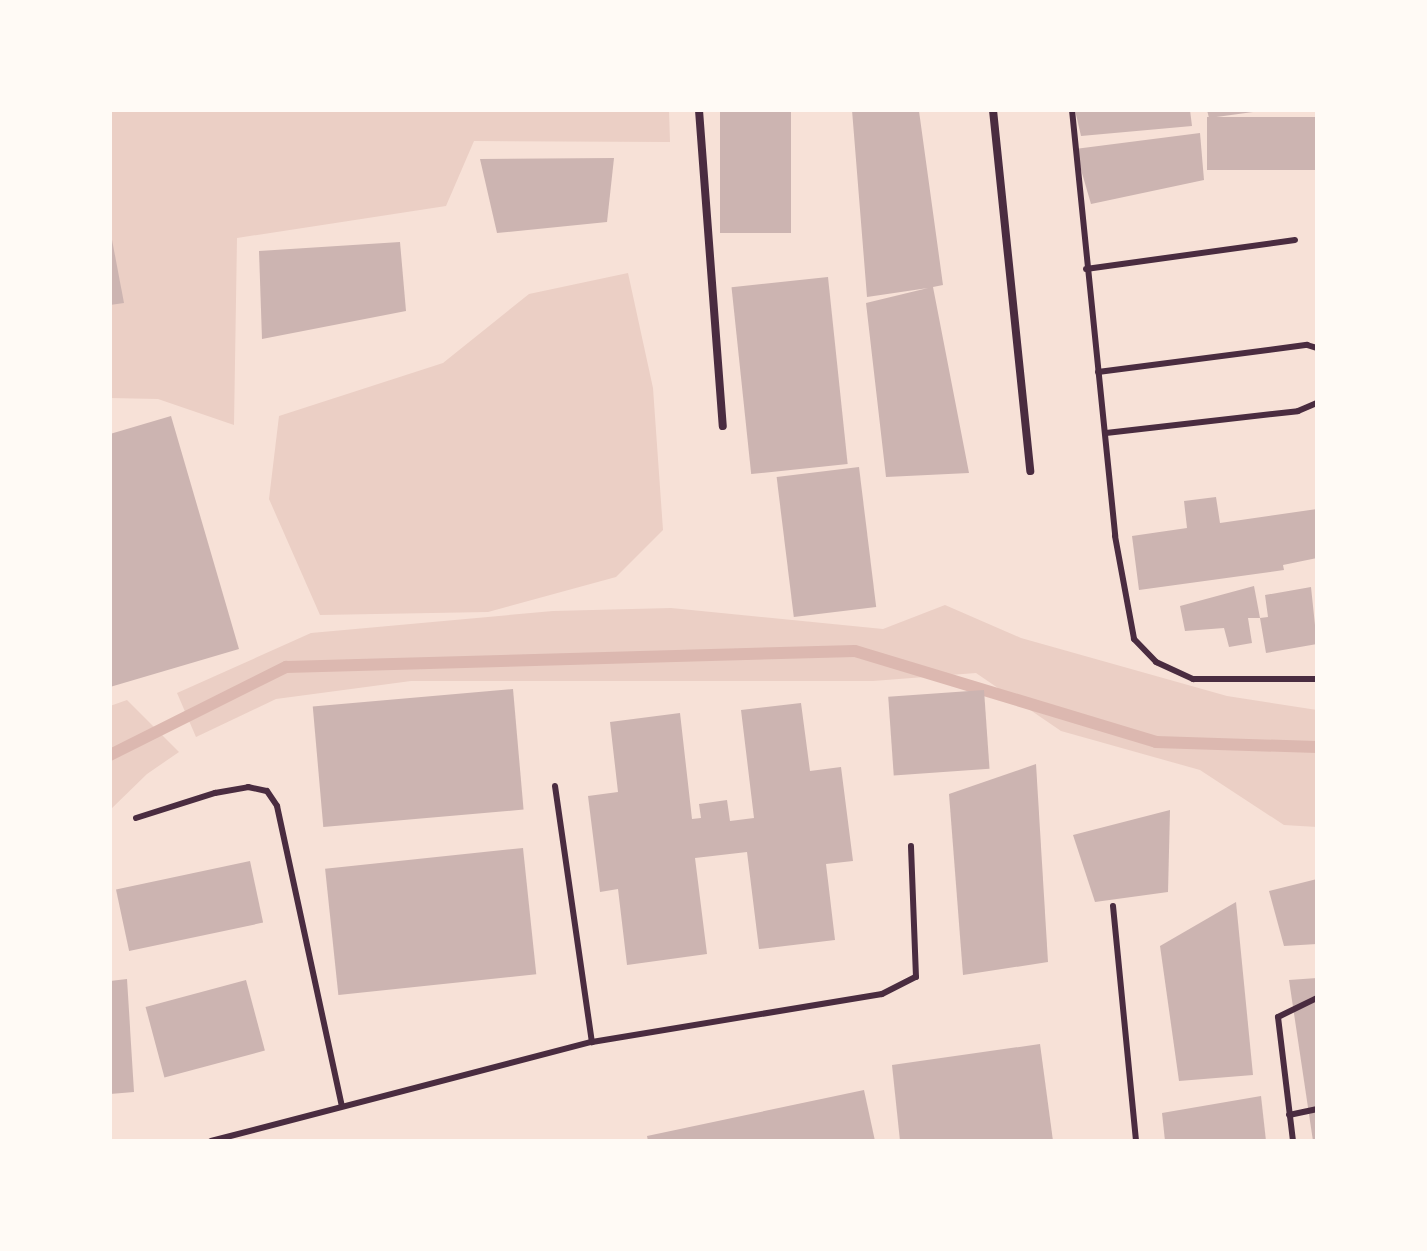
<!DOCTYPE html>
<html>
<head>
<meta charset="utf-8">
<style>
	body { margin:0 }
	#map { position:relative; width:1427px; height:1251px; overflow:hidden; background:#f7e1d7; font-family:"Noto Serif",serif }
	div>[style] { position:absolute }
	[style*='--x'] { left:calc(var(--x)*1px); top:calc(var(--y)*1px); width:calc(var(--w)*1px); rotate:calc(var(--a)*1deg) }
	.green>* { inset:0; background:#ebcfc5 }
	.stream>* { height:12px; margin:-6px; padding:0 6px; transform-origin:6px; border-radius:6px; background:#dcb8b0 }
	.building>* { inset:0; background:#ccb4b1; transform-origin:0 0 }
	.service>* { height:6px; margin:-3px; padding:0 3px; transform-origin:3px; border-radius:3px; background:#4a2c40 }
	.minor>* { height:8px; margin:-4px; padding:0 4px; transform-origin:4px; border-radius:4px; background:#4a2c40 }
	span { translate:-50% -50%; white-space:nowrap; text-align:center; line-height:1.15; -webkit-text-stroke:8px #fffaf5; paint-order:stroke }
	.frame { position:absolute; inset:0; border:112px solid #fffaf5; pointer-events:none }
</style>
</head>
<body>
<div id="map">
	<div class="green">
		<div style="clip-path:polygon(110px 110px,669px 110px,670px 142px,474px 141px,446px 206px,237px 238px,234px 425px,158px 399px,110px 398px)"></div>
		<div style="clip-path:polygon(628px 273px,653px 388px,663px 530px,616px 577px,488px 612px,320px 615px,269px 499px,279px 416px,443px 363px,529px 294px)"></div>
		<div style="clip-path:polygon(945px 605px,1021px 638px,1227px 696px,1317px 710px,1317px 827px,1284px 825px,1200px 770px,1061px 731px,976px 673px,873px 681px,411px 681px,276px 699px,196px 737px,177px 693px,311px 633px,553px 611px,671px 608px,883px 629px)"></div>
		<div style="clip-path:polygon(127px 700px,179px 752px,147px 774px,110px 810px,110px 706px)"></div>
	</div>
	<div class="stream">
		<div style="--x:110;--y:755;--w:197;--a:-26.6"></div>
		<div style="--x:286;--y:667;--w:569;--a:-1.61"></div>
		<div style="--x:855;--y:651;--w:314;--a:16.8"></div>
		<div style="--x:1156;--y:742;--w:161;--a:1.8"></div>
	</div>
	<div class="building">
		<div style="left:720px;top:110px;width:71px;height:123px"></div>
		<div style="clip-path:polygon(852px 110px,919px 111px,943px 285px,933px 287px,969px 473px,886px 477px,866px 303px,928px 288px,867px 297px)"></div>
		<div style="clip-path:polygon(1075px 110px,1190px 110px,1192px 126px,1081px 136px)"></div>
		<div style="clip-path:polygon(1207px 110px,1252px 110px,1253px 112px,1209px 118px)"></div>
		<div style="left:1317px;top:117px;width:53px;height:110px;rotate:90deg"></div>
		<div style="clip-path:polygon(1200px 133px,1204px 180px,1091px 204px,1075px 149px)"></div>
		<div style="clip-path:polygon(614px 158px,607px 222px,497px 233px,480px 159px)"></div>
		<div style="clip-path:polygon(110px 229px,124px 303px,110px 305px)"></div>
		<div style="clip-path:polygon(400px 242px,406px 311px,262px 339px,259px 251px)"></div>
		<div style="left:828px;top:277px;width:188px;height:97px;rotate:84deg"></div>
		<div style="clip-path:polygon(171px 416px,239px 649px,110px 687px,110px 434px)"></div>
		<div style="left:859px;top:467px;width:141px;height:83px;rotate:83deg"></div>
		<div style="clip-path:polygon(1216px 497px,1220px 523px,1317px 509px,1317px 558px,1283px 565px,1284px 570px,1139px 590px,1132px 536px,1187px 528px,1184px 501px)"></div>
		<div style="clip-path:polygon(1254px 586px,1260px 618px,1268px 617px,1265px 595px,1311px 587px,1317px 644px,1266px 653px,1260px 618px,1248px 618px,1252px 643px,1229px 647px,1224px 628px,1185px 631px,1180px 606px)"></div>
		<div style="left:513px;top:689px;width:121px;height:201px;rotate:85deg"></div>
		<div style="left:984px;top:690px;width:79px;height:96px;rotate:86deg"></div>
		<div style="clip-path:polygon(801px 703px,810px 771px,841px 767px,853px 861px,826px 864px,835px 940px,759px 949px,747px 852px,695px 858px,707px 954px,627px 965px,618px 889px,600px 892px,588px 796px,618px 792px,610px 722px,680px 713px,692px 819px,701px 818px,699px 804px,727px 800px,730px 821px,754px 818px,741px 710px)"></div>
		<div style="clip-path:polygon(1036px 764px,1048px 962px,963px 975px,949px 794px)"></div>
		<div style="clip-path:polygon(1170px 810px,1168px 892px,1095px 902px,1073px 835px)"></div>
		<div style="left:523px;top:848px;width:127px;height:199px;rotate:84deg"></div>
		<div style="left:250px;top:861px;width:63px;height:137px;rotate:78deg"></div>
		<div style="clip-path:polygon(1317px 879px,1317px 944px,1284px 946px,1269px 891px)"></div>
		<div style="clip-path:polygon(1236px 902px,1253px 1075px,1179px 1081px,1160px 946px)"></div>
		<div style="clip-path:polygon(1317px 978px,1317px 1141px,1313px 1141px,1289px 980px)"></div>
		<div style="clip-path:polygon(127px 979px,134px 1092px,110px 1094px,110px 981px)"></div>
		<div style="left:246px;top:980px;width:73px;height:104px;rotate:75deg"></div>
		<div style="clip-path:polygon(1040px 1044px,1053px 1141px,900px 1141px,892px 1065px)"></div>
		<div style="clip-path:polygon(864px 1090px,875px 1141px,648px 1141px,647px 1136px)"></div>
		<div style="clip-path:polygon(1261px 1096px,1266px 1141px,1165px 1141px,1162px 1113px)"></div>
	</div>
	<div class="service">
		<div style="--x:1072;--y:110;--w:428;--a:84.2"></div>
		<div style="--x:1115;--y:536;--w:105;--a:79.5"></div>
		<div style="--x:1134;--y:639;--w:32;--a:46"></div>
		<div style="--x:1156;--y:662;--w:41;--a:24.7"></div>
		<div style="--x:1193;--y:679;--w:124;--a:0"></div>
		<div style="--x:1086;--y:269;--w:211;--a:-7.9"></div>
		<div style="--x:1098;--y:372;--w:211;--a:-7.4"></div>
		<div style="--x:1307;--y:345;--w:10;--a:17"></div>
		<div style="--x:1106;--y:433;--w:193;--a:-6.5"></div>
		<div style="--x:1298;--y:411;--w:21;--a:-23"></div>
		<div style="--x:555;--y:786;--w:259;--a:81.8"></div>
		<div style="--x:136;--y:818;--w:83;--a:-17.6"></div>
		<div style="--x:215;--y:793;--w:34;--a:-10"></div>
		<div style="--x:248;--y:787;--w:19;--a:12"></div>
		<div style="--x:267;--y:791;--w:18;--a:56"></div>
		<div style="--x:277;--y:806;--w:307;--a:77.8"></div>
		<div style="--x:1113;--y:906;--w:236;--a:84.4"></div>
		<div style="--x:1289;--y:1115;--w:29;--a:-12"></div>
		<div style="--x:211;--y:1141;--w:394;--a:-14.6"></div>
		<div style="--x:592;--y:1042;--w:294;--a:-9.4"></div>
		<div style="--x:882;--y:994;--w:38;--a:-27"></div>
		<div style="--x:916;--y:977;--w:131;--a:-92.2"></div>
		<div style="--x:1293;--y:1141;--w:125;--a:-96.9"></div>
		<div style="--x:1278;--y:1017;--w:43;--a:-26"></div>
	</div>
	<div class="minor">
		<div style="--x:699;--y:110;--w:317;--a:85.7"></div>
		<div style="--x:993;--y:110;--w:363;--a:84.1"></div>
	</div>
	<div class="frame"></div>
</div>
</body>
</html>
